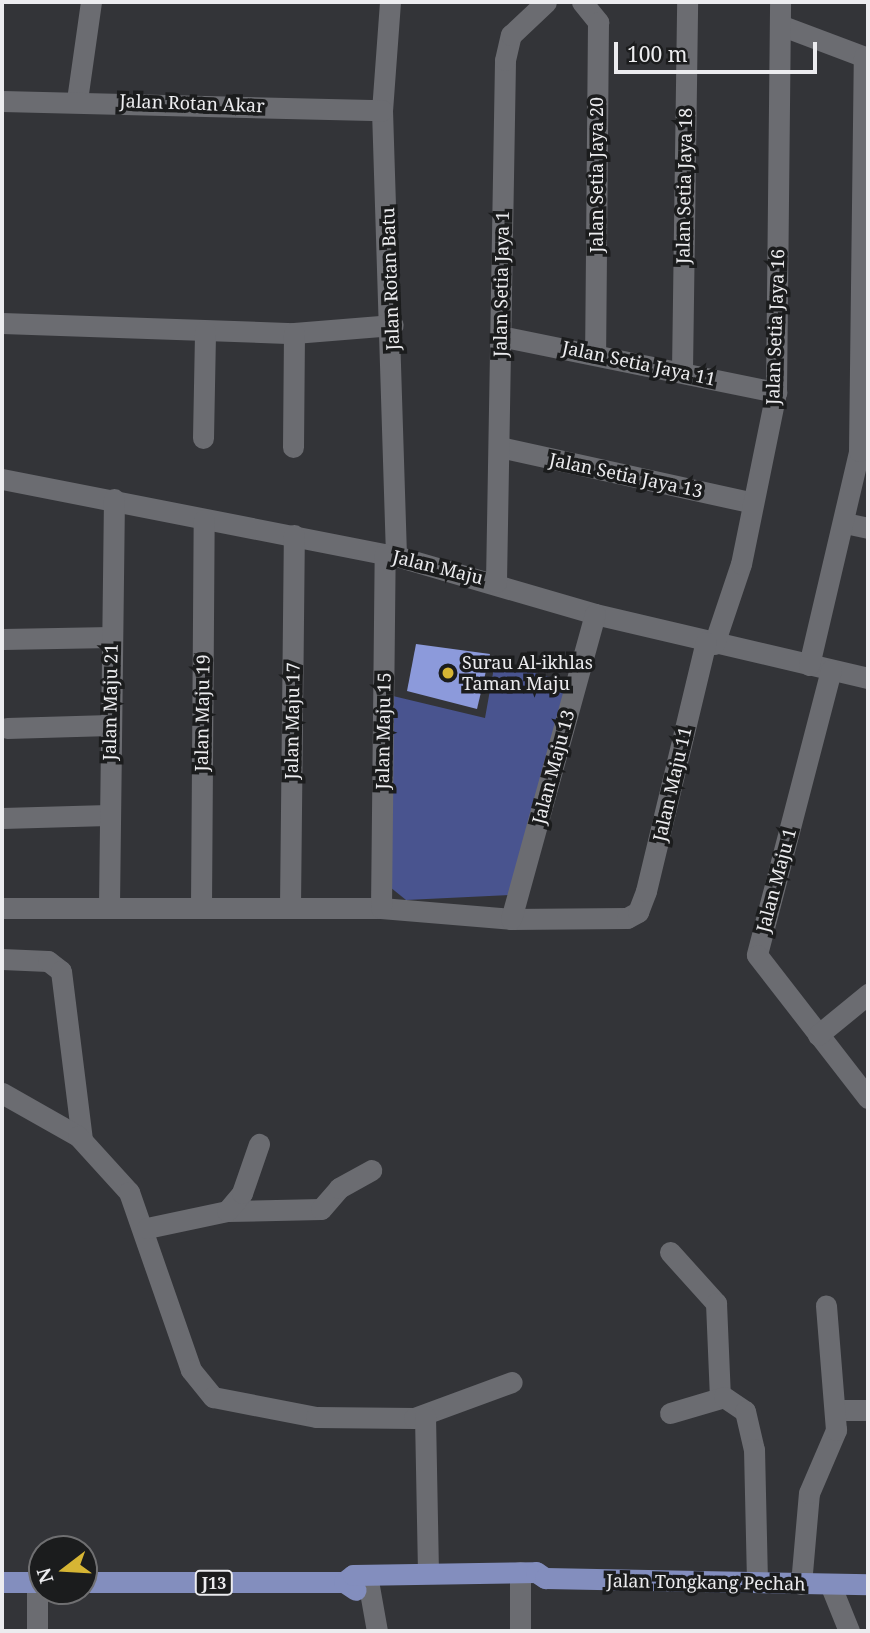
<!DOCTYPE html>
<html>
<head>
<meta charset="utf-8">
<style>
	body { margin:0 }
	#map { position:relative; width:870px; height:1633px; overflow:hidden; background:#333438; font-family:"Noto Serif",serif }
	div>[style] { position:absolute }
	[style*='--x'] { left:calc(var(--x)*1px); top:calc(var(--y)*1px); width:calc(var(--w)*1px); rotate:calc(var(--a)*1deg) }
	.green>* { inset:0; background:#49548f }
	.building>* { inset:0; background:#8c9adb }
	.minor>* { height:21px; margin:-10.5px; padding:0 10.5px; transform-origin:10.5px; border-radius:10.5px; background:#6b6c71 }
	.major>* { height:21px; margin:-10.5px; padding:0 10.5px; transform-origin:10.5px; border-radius:10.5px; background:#838ebe }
	.dots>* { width:19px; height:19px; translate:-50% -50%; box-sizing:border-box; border:4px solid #1b1c1d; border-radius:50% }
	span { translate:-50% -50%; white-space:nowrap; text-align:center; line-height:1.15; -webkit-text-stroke:7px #1b1c1d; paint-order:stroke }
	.shield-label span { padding:2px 5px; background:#1b1c1d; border:2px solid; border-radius:5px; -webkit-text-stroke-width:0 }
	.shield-label { font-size:16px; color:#ececef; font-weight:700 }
	.street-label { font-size:18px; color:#ececef }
	.poi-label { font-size:18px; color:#ececef }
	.left { translate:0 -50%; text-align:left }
	.frame { position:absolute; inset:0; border:4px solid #ececef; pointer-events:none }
	.north { position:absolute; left:28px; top:1535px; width:70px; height:70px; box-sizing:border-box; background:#1b1c1d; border:2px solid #6f6f71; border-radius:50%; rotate:253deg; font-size:19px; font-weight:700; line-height:28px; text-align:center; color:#ececef }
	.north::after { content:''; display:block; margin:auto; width:24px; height:32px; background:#d6b534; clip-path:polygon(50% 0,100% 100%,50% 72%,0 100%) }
	.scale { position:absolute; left:614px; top:42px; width:203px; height:32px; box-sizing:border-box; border:4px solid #ececef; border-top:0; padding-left:9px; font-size:21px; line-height:24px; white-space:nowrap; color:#ececef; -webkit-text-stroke:5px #1b1c1d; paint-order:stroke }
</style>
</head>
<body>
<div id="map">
	<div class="green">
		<div style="clip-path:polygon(495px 662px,571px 683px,512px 895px,406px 900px,390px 887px,393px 696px,485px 718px)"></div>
	</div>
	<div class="building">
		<div style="clip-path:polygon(416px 644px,490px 654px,477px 709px,407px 691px)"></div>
	</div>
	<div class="minor">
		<div style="--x:390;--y:2;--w:108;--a:94.2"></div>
		<div style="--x:382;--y:110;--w:446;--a:88.2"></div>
		<div style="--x:582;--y:2;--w:26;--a:51"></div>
		<div style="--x:598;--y:22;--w:331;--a:90.5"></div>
		<div style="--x:780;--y:25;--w:94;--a:20.6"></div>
		<div style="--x:77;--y:100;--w:99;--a:-81.9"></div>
		<div style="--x:2;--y:101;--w:380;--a:1.4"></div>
		<div style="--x:2;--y:323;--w:292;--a:2"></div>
		<div style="--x:294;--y:333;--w:99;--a:-4.6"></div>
		<div style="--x:500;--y:336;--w:282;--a:11.5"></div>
		<div style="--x:682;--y:371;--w:369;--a:-89.2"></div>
		<div style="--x:203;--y:438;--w:107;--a:-88.9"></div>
		<div style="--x:293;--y:447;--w:114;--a:-89.5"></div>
		<div style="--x:499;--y:447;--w:260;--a:12.4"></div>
		<div style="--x:2;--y:479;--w:401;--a:11.1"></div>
		<div style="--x:396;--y:556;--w:207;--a:16.2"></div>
		<div style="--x:595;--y:614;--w:280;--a:13.2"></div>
		<div style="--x:845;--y:523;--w:24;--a:12"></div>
		<div style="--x:496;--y:582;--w:522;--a:-89.01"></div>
		<div style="--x:505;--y:60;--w:26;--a:-77"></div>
		<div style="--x:511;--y:35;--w:48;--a:-43.3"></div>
		<div style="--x:3;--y:639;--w:108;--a:-1.1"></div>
		<div style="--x:714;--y:644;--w:84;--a:-71.4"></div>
		<div style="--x:741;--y:564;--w:176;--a:-78.5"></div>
		<div style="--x:776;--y:392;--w:390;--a:-89.4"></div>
		<div style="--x:809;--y:665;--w:220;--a:-76.8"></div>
		<div style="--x:859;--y:451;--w:394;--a:-89.3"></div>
		<div style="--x:831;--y:670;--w:294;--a:104.6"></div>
		<div style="--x:757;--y:955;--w:181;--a:52.2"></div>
		<div style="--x:7;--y:728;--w:103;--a:-1.7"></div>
		<div style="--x:2;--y:818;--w:106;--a:-1.6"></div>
		<div style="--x:109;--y:906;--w:407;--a:-89.3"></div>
		<div style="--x:201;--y:906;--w:386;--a:-89.6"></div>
		<div style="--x:290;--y:906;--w:371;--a:-89.4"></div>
		<div style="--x:2;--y:908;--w:379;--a:0"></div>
		<div style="--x:381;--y:908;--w:130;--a:4.8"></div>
		<div style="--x:511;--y:919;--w:116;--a:-0.5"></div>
		<div style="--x:627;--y:918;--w:13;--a:-29"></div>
		<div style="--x:638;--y:912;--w:22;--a:-69"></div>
		<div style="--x:646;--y:891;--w:256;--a:-76.5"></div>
		<div style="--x:381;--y:908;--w:354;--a:-89.4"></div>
		<div style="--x:511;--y:919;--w:316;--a:-74.6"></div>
		<div style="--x:2;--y:959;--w:46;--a:2.5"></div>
		<div style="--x:48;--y:961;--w:16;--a:38"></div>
		<div style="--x:61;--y:971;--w:169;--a:82.9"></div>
		<div style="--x:818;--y:1035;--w:65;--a:-39.4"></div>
		<div style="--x:2;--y:1093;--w:87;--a:29.5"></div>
		<div style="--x:78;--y:1136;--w:76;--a:47.7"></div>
		<div style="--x:129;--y:1192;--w:188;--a:70.8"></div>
		<div style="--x:191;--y:1370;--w:35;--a:51"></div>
		<div style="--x:213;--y:1397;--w:105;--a:11"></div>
		<div style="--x:316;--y:1417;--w:98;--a:0.6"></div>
		<div style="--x:414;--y:1418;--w:104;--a:-20.2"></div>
		<div style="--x:227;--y:1211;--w:94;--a:-1.2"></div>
		<div style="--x:321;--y:1209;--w:28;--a:-49"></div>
		<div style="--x:339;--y:1188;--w:37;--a:-29"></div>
		<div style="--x:147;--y:1228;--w:82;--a:-12"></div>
		<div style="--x:227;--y:1211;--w:23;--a:-50"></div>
		<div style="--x:242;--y:1193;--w:52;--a:-70.9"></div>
		<div style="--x:670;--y:1252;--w:69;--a:48"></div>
		<div style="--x:716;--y:1303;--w:94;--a:87.6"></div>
		<div style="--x:835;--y:1410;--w:33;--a:0"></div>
		<div style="--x:670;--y:1413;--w:56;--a:-16.5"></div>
		<div style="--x:724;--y:1397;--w:25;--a:34"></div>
		<div style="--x:745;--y:1411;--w:39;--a:77"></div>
		<div style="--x:754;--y:1449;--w:133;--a:88.7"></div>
		<div style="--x:425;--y:1416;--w:157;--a:88.9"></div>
		<div style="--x:367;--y:1575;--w:57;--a:79.9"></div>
		<div style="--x:37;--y:1582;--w:49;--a:90"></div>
		<div style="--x:801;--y:1584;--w:91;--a:-85"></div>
		<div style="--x:809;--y:1493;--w:69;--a:-66.8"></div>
		<div style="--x:836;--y:1430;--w:125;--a:-94.6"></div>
		<div style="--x:830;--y:1584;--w:51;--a:68"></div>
		<div style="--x:520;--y:1631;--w:59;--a:-90"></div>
	</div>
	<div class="major">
		<div style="--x:2;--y:1582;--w:40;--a:0"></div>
		<div style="--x:84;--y:1582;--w:260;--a:0"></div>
		<div style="--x:344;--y:1582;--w:14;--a:34"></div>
		<div style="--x:344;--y:1582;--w:11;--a:-38"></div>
		<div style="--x:353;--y:1575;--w:183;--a:-0.9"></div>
		<div style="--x:536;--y:1572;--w:11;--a:34"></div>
		<div style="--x:545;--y:1578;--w:323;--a:1.1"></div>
	</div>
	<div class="dots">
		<div style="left:448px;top:673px;background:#d6b534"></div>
	</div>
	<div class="shield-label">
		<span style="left:214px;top:1583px">J13</span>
	</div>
	<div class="street-label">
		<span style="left:192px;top:103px;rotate:2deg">Jalan Rotan Akar</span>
		<span style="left:596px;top:175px;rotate:-90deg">Jalan Setia Jaya 20</span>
		<span style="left:684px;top:186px;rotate:-89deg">Jalan Setia Jaya 18</span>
		<span style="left:390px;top:279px;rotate:-92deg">Jalan Rotan Batu</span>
		<span style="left:501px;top:284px;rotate:-89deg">Jalan Setia Jaya 1</span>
		<span style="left:775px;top:327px;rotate:-88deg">Jalan Setia Jaya 16</span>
		<span style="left:639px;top:363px;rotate:12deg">Jalan Setia Jaya 11</span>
		<span style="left:626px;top:475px;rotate:12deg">Jalan Setia Jaya 13</span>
		<span style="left:438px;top:567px;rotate:14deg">Jalan Maju</span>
		<span style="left:110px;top:702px;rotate:-89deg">Jalan Maju 21</span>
		<span style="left:202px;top:713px;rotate:-89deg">Jalan Maju 19</span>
		<span style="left:292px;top:721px;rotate:-89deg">Jalan Maju 17</span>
		<span style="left:383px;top:731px;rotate:-89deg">Jalan Maju 15</span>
		<span style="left:553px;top:767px;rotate:-75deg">Jalan Maju 13</span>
		<span style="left:672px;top:784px;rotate:-77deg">Jalan Maju 11</span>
		<span style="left:776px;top:880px;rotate:-75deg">Jalan Maju 1</span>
		<span style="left:706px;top:1582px;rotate:1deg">Jalan Tongkang Pechah</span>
	</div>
	<div class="poi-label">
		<span class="left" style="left:462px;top:673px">Surau Al-ikhlas<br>Taman Maju</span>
	</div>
	<div class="frame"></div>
	<div class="north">N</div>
	<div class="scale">100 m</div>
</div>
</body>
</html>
